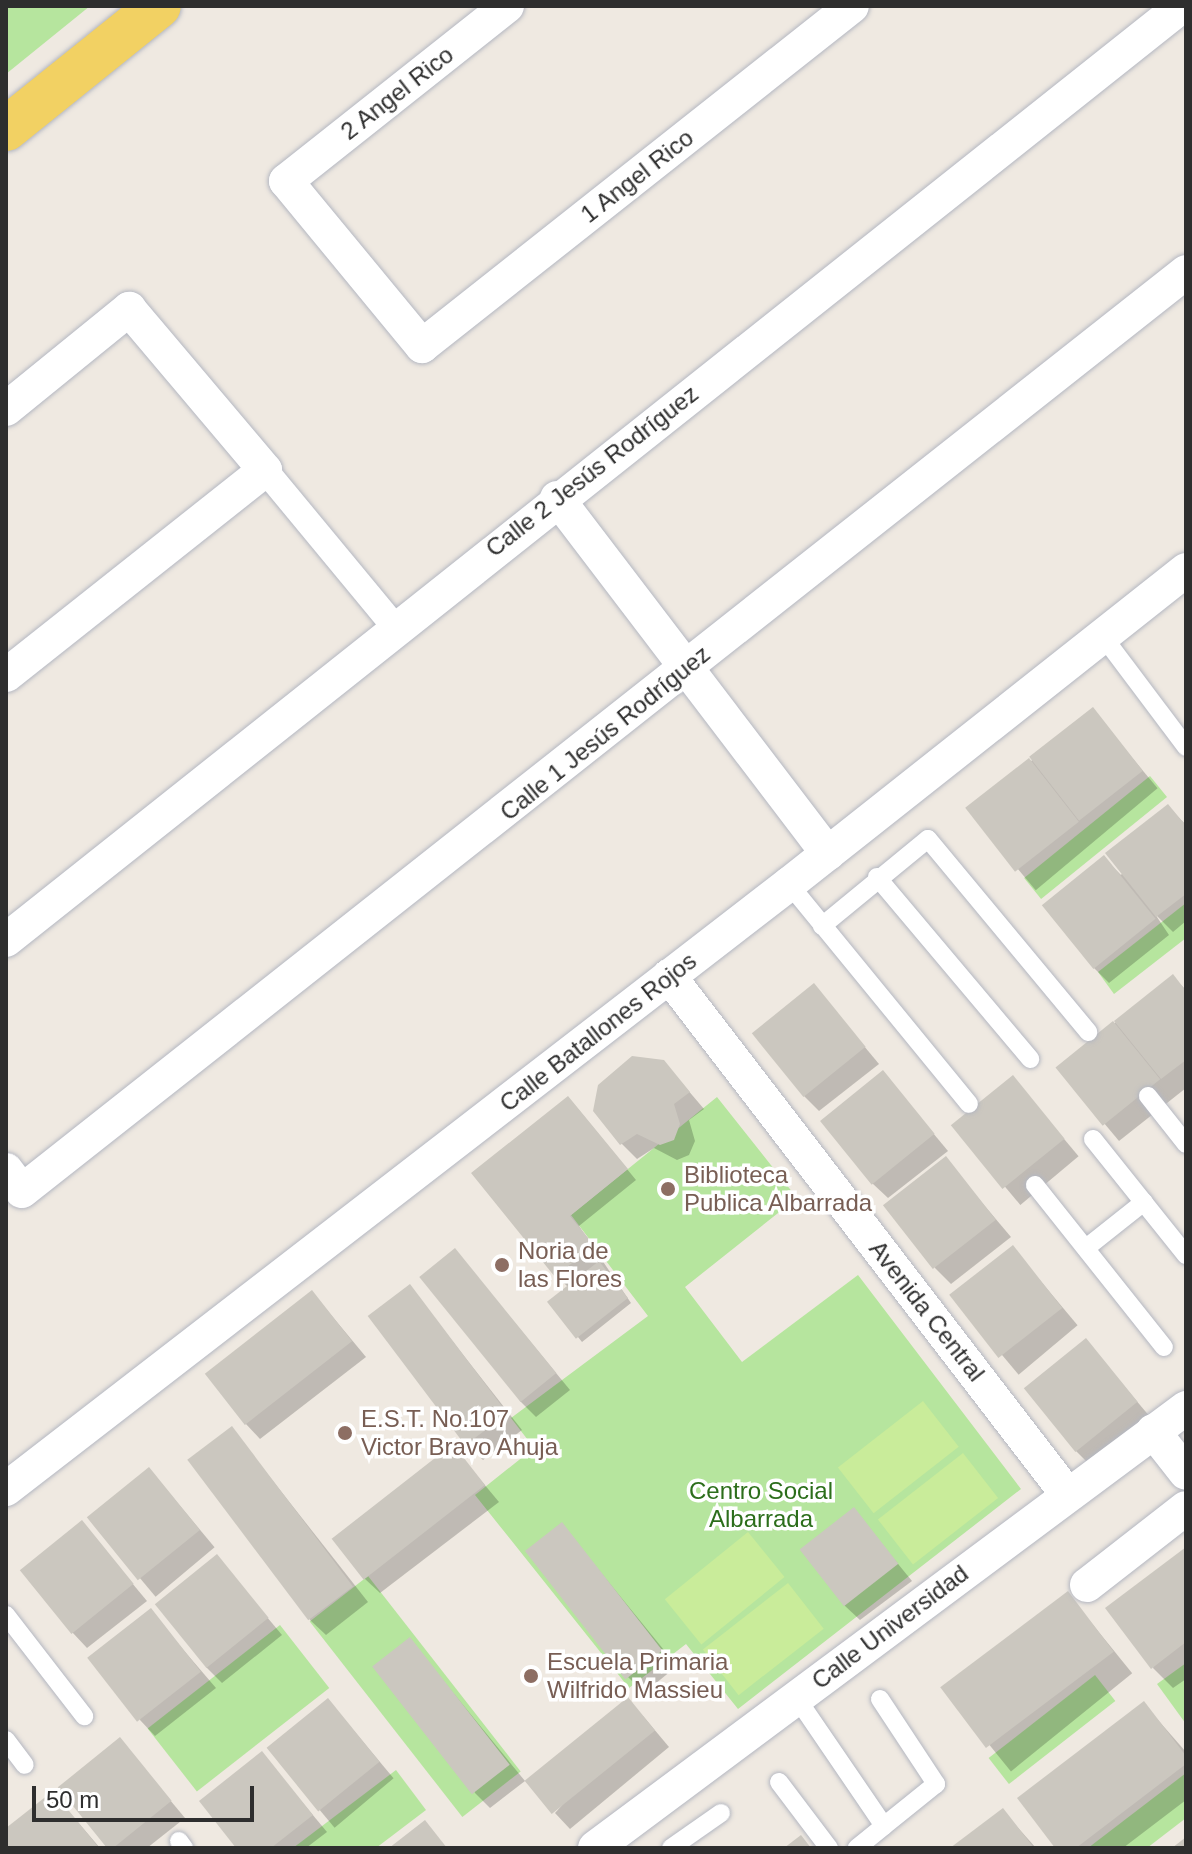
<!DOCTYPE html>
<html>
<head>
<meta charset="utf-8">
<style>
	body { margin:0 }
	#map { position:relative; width:1192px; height:1854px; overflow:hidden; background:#efe9e1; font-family:Arial,sans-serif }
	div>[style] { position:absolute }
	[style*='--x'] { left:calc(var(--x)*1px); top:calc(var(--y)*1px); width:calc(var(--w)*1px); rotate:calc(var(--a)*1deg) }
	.green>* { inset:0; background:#b6e59e; transform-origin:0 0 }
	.pitch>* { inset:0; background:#c9ec9a; transform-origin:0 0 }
	.shadow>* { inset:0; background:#0003; transform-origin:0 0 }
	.building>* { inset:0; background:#cbc7bf; transform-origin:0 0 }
	.roads { filter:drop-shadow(0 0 2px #b4b7c1) drop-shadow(0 0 2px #b4b7c1) }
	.service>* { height:18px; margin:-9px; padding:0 9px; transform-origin:9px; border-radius:9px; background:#fff }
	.pedestrian>* { height:26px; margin:-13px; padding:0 13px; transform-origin:13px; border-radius:13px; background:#fff }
	.minor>* { height:34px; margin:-17px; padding:0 17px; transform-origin:17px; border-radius:17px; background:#fff }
	.primary>* { height:44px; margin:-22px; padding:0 22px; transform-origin:22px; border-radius:22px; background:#f2d163 }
	.dots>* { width:22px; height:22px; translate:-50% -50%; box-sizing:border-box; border:4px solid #fff; border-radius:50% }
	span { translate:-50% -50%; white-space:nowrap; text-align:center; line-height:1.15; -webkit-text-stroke:7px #fff; paint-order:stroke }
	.street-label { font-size:24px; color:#2e2e2e }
	.education-label { font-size:24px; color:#785e54 }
	.left { translate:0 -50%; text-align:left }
	.park-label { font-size:24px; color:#2c6e1b }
	.frame { position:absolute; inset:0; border:8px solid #2e2e2e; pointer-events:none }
	.scale { position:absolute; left:32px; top:1786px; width:222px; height:36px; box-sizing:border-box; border:4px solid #2e2e2e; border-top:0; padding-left:10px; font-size:24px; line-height:28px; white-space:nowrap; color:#2e2e2e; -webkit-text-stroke:6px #fff; paint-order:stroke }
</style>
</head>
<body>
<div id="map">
	<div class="green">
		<div style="clip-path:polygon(6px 6px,90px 6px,6px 74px)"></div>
		<div style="left:1150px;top:776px;width:27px;height:162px;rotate:51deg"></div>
		<div style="clip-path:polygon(1186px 903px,1186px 938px,1114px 994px,1098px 972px)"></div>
		<div style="clip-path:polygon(717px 1097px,797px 1198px,685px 1287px,742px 1362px,858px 1275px,1021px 1489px,738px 1709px,686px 1644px,629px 1688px,475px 1495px,534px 1448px,511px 1418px,648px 1316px,571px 1215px)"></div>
		<div style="left:368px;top:1576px;width:248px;height:74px;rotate:52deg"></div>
		<div style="left:280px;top:1625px;width:80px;height:168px;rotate:52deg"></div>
		<div style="clip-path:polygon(1186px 1663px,1186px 1724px,1157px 1684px)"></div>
		<div style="left:1095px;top:1675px;width:33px;height:135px;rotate:52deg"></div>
		<div style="clip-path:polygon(396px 1770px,426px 1810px,376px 1848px,293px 1848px)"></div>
		<div style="clip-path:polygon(1186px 1773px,1186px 1818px,1147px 1848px,1088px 1848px)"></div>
	</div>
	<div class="pitch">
		<div style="left:923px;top:1401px;width:58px;height:108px;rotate:52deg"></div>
		<div style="left:963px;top:1453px;width:57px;height:108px;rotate:52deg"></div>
		<div style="left:748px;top:1532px;width:58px;height:107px;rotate:51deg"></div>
		<div style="left:788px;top:1583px;width:58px;height:108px;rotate:52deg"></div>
	</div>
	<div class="shadow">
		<div style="left:1092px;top:710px;width:102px;height:159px;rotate:50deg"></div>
		<div style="clip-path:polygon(1168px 806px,1186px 825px,1186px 921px,1173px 932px,1155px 914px,1169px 935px,1109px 983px,1093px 967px,1104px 858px,1121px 875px)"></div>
		<div style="clip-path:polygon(1173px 977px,1186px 990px,1186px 1088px,1119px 1141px,1058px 1068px)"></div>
		<div style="clip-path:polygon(814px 986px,879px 1064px,819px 1111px,803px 1095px)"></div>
		<div style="clip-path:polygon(664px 1062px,704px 1109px,689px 1120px,695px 1141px,689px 1155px,677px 1160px,654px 1148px,637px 1159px,621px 1143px)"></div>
		<div style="clip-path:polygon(883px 1073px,948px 1151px,888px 1198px,872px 1183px)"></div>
		<div style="left:1013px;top:1078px;width:102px;height:76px;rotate:50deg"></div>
		<div style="clip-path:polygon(578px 1109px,636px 1180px,579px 1226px,631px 1303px,582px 1342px,550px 1302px,568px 1287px,556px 1275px)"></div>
		<div style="clip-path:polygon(945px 1159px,1011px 1237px,951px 1284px,935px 1268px)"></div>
		<div style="left:1012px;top:1247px;width:102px;height:77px;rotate:50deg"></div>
		<div style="clip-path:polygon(455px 1250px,570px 1390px,536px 1417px,520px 1401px)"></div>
		<div style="clip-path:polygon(410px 1287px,522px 1430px,483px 1460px,467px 1444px)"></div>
		<div style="clip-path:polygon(312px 1292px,366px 1357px,260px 1439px,245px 1423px)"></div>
		<div style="clip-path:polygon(1086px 1341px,1151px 1418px,1091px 1466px,1075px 1450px)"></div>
		<div style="clip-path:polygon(232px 1429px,368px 1602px,326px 1635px,310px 1620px)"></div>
		<div style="clip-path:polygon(453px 1447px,499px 1502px,380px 1593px,364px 1578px)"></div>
		<div style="left:149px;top:1469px;width:102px;height:77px;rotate:50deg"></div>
		<div style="clip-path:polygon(854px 1510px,912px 1581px,860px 1620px,844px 1605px)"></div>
		<div style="clip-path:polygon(82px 1523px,147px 1601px,87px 1648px,72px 1632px)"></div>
		<div style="clip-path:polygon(562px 1525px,677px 1666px,644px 1693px,628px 1677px)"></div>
		<div style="clip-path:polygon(1186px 1550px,1186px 1679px,1173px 1688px,1153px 1668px)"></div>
		<div style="clip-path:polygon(217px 1557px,282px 1635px,222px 1683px,206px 1667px)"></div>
		<div style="left:1068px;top:1594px;width:102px;height:156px;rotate:51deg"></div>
		<div style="clip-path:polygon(150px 1611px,216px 1688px,155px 1736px,140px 1720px)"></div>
		<div style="clip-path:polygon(410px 1640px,525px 1781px,490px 1808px,475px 1793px)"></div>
		<div style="left:328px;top:1700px;width:102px;height:77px;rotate:50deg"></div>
		<div style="clip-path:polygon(1144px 1704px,1186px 1752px,1186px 1800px,1123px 1848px,1058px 1848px)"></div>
		<div style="clip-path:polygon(643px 1716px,669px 1747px,570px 1829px,555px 1813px)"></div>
		<div style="clip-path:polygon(120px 1740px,185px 1818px,147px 1848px,108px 1848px,60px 1788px)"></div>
		<div style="clip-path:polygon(262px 1754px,327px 1832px,306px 1848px,239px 1848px)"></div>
		<div style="clip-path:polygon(53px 1793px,100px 1848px,6px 1848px,6px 1831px)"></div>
		<div style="clip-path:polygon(1003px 1811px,1036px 1848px,954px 1848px)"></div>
	</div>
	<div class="building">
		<div style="left:1093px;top:707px;width:81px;height:81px;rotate:52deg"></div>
		<div style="left:1029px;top:758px;width:81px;height:81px;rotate:52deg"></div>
		<div style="clip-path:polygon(1168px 804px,1186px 826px,1186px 894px,1156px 917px,1105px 853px)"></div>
		<div style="left:1104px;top:855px;width:82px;height:80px;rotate:51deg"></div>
		<div style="clip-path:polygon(1173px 974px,1186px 991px,1186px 1060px,1161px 1079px,1114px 1021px)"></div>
		<div style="left:814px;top:983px;width:82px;height:80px;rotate:51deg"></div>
		<div style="left:1113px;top:1021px;width:75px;height:74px;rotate:51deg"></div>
		<div style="clip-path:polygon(632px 1056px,664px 1060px,690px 1092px,674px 1104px,680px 1124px,674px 1140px,660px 1145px,637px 1134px,620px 1145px,593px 1111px,598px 1085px)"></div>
		<div style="left:883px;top:1070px;width:82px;height:81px;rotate:51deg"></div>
		<div style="left:1013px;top:1075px;width:82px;height:80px;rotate:51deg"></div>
		<div style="clip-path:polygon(568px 1096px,628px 1169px,570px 1216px,594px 1245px,555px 1277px,471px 1173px)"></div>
		<div style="left:946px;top:1156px;width:81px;height:80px;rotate:52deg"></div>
		<div style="left:1013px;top:1245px;width:80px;height:81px;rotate:52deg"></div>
		<div style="left:455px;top:1248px;width:161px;height:46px;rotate:51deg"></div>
		<div style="left:599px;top:1261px;width:47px;height:66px;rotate:52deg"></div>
		<div style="left:410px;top:1284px;width:162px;height:53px;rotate:53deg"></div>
		<div style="left:312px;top:1290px;width:65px;height:136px;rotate:52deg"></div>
		<div style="left:1086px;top:1338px;width:82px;height:80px;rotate:51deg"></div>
		<div style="left:232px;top:1426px;width:201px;height:56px;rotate:53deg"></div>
		<div style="left:453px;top:1444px;width:52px;height:154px;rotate:52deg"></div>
		<div style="left:149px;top:1467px;width:81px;height:80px;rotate:51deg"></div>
		<div style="left:854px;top:1507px;width:72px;height:69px;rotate:52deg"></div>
		<div style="left:82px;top:1520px;width:82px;height:80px;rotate:51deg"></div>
		<div style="left:562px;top:1522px;width:163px;height:47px;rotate:52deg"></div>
		<div style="clip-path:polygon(1186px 1547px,1186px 1642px,1151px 1669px,1105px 1608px)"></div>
		<div style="left:217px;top:1554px;width:82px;height:80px;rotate:51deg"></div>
		<div style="left:1068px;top:1591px;width:76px;height:160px;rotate:53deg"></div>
		<div style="left:151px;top:1608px;width:81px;height:81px;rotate:52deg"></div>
		<div style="left:410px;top:1637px;width:162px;height:48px;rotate:52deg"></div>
		<div style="left:628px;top:1697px;width:43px;height:133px;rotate:51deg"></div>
		<div style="left:328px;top:1698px;width:82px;height:79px;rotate:51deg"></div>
		<div style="clip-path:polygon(1144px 1701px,1186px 1756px,1186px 1764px,1076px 1848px,1055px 1848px,1017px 1798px)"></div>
		<div style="left:120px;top:1737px;width:82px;height:80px;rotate:51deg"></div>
		<div style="clip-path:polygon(262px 1751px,313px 1815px,271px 1848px,236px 1848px,199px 1801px)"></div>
		<div style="clip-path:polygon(53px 1791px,99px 1848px,6px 1848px,6px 1828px)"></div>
		<div style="clip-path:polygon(1003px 1808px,1034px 1848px,950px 1848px)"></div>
		<div style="clip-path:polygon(425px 1820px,447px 1848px,389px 1848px)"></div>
		<div style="clip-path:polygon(801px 1835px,811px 1848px,784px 1848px)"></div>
		<div style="clip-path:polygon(1186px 1837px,1186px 1848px,1172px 1848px)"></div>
	</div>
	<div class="roads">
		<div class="service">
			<div style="--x:1102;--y:635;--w:140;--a:53.1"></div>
			<div style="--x:877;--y:877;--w:238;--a:49.9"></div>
			<div style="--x:789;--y:884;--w:284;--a:50.7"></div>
			<div style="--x:822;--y:926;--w:137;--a:-39.4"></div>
			<div style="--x:928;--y:839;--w:251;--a:50.3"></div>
			<div style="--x:1148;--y:1096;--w:61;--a:51.6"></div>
			<div style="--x:1093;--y:1139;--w:149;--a:51.3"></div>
			<div style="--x:1035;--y:1185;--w:207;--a:51.5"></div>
			<div style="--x:1086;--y:1248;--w:74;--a:-38.4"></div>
			<div style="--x:6;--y:1615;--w:128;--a:52.3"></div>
			<div style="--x:796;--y:1697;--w:156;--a:55.7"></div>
			<div style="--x:884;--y:1826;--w:35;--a:141"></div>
			<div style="--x:880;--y:1699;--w:102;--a:56.6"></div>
			<div style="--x:936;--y:1784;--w:67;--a:141.1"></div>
			<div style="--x:6;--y:1740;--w:31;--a:53"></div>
			<div style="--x:779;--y:1782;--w:83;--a:52.9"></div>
			<div style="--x:179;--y:1841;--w:9;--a:54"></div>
			<div style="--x:671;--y:1848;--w:61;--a:-35"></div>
		</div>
		<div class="pedestrian">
			<div style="--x:265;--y:470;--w:204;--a:50.4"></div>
		</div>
		<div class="minor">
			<div style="--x:507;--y:6;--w:282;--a:141.6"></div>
			<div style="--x:286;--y:181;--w:214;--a:50.5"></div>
			<div style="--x:422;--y:346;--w:548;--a:-38.33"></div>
			<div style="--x:6;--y:409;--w:159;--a:-39.1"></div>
			<div style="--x:129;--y:309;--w:211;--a:49.8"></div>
			<div style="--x:265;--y:470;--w:330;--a:141.6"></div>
			<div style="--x:557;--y:498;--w:447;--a:52.7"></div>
			<div style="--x:6;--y:940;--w:1502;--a:-38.46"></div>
			<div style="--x:669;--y:976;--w:653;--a:52.46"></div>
			<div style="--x:6;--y:1170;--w:26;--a:53"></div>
			<div style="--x:22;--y:1191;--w:1483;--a:-38.29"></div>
			<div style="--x:1153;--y:1431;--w:53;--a:51.8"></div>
			<div style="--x:6;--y:1489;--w:990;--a:-37.69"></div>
			<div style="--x:789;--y:884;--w:506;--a:-38.34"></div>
			<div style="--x:1087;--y:1585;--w:125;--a:-37.9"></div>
			<div style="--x:595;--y:1848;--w:737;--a:-36.67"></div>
		</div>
		<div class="primary">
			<div style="--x:6;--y:129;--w:196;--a:-38.8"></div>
		</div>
	</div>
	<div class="dots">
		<div style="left:668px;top:1189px;background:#8d6e63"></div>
		<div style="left:502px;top:1265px;background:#8d6e63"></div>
		<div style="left:345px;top:1433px;background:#8d6e63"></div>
		<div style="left:531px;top:1676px;background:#8d6e63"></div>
	</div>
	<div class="street-label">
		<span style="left:397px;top:93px;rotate:-38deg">2 Angel Rico</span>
		<span style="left:637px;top:176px;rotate:-38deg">1 Angel Rico</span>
		<span style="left:592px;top:471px;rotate:-38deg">Calle 2 Jesús Rodríguez</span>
		<span style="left:605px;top:733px;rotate:-39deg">Calle 1 Jesús Rodríguez</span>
		<span style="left:598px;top:1032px;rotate:-38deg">Calle Batallones Rojos</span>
		<span style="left:927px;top:1311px;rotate:52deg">Avenida Central</span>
		<span style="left:890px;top:1627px;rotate:-37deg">Calle Universidad</span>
	</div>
	<div class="education-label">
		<span class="left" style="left:684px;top:1189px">Biblioteca<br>Publica Albarrada</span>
		<span class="left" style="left:518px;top:1265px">Noria de<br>las Flores</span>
		<span class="left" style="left:361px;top:1433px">E.S.T. No.107<br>Victor Bravo Ahuja</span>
		<span class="left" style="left:547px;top:1676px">Escuela Primaria<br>Wilfrido Massieu</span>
	</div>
	<div class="park-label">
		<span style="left:761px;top:1505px">Centro Social<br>Albarrada</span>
	</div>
	<div class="frame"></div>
	<div class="scale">50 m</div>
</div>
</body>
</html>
